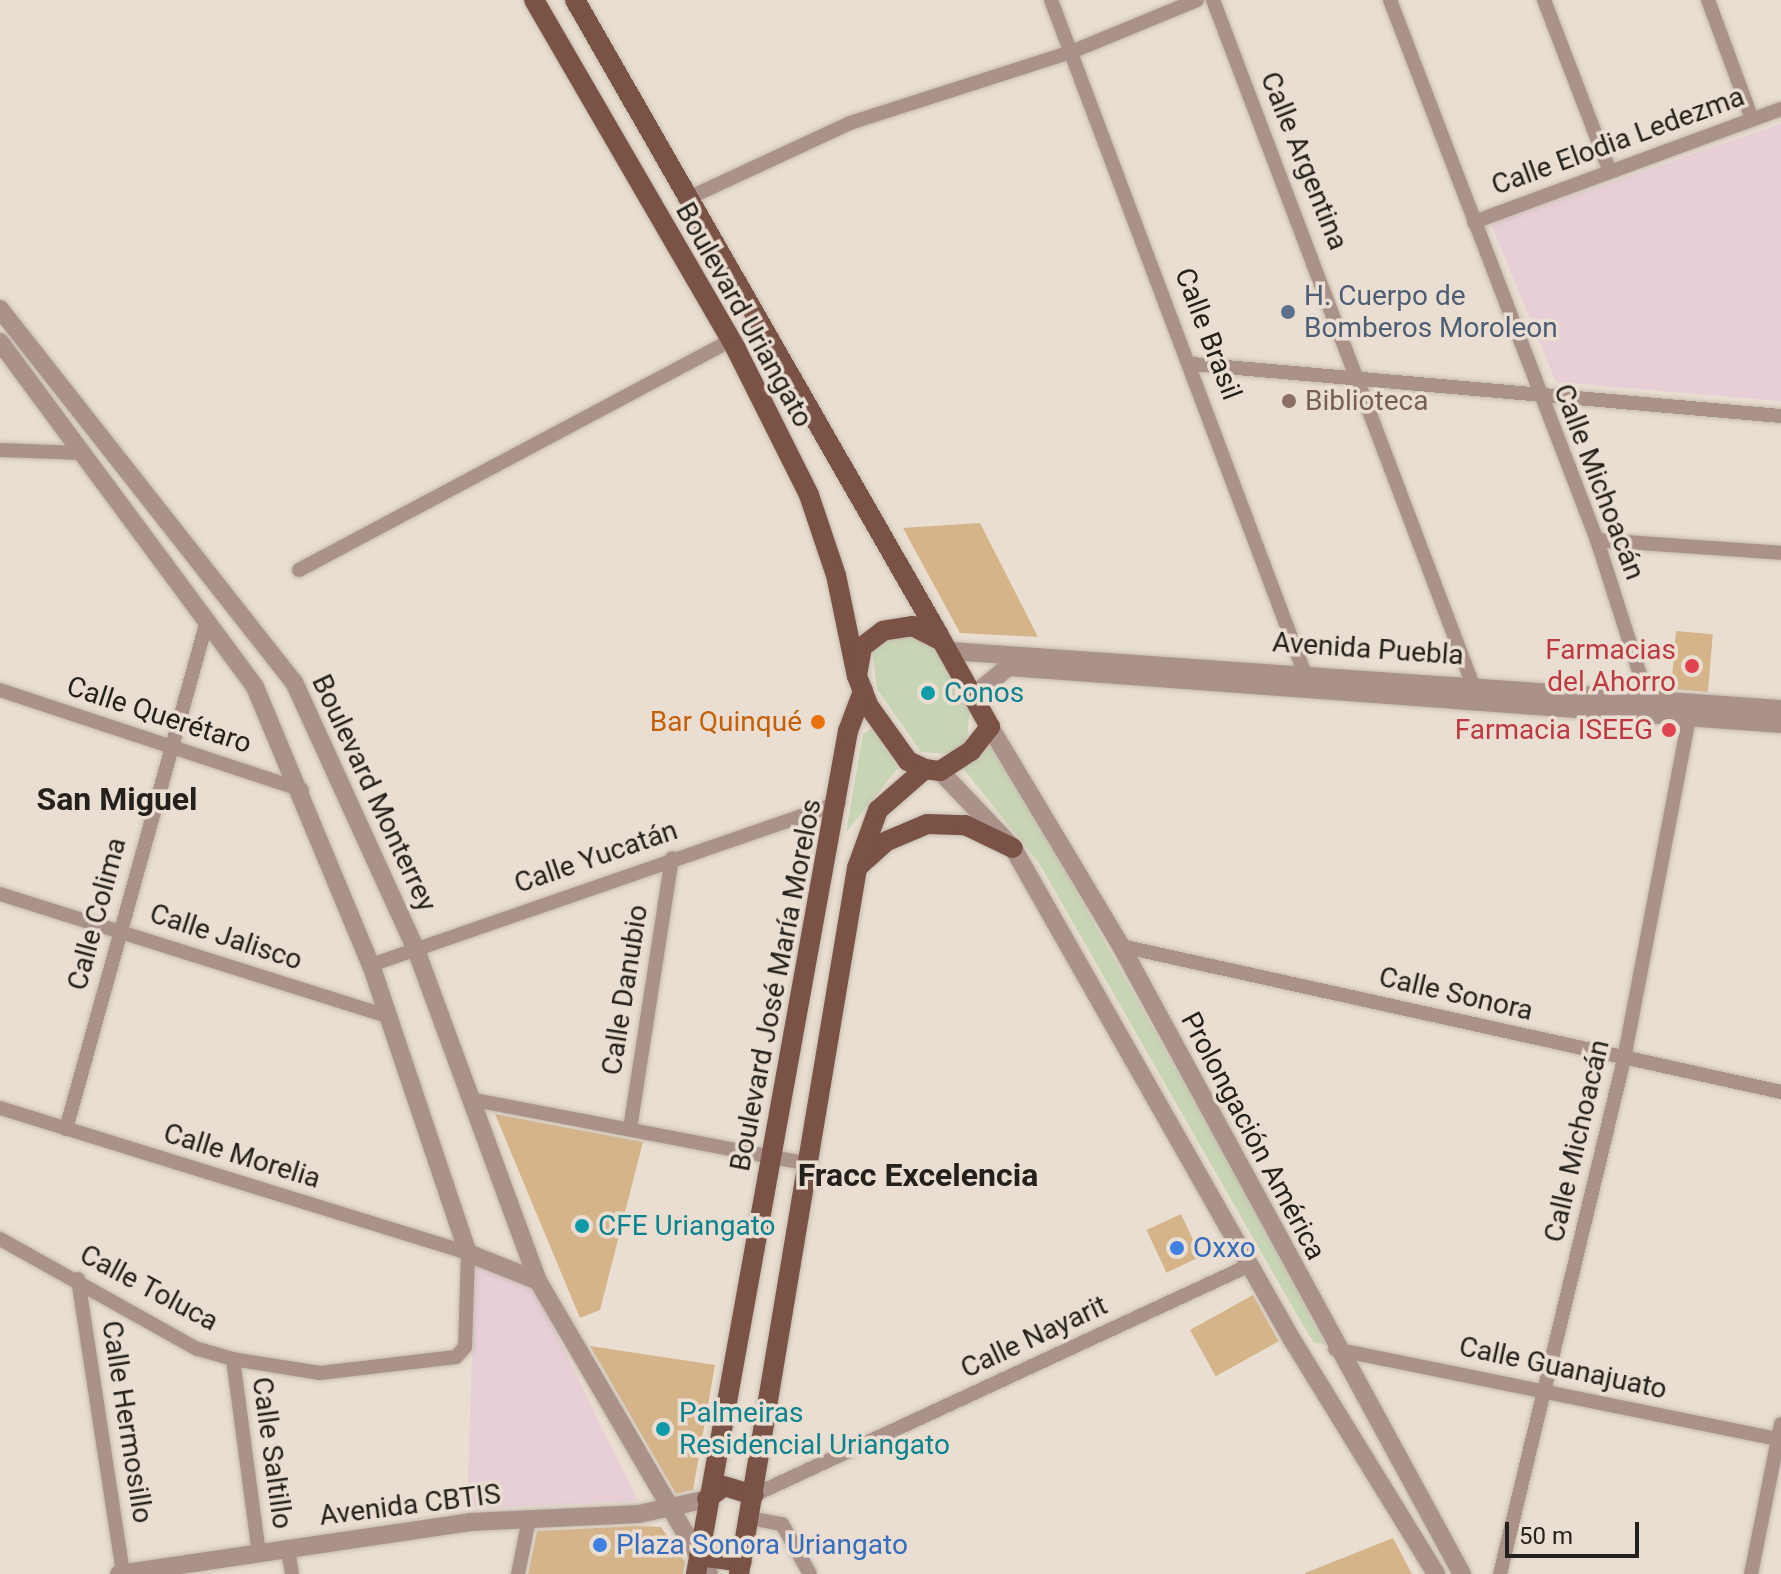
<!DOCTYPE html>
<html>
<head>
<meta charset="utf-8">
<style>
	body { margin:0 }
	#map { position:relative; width:1781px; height:1574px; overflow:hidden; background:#e9ded1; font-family:Roboto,sans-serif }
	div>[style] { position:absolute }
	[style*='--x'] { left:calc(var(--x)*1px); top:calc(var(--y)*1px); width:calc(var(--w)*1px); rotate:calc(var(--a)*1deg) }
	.education>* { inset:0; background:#e7ced7 }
	.green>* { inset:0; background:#c7d5b5 }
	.building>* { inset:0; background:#d6b48a; transform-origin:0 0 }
	.roads { filter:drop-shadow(0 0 2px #c6bcb0) drop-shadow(0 0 2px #c6bcb0) }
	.minor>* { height:14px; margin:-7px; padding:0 7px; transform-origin:7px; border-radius:7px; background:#aa928b }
	.tertiary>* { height:18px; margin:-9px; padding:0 9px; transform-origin:9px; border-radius:9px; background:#aa928b }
	.primary>* { height:20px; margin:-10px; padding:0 10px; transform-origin:10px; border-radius:10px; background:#7b5246 }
	.dots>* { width:22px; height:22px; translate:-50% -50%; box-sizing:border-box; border:4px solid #e9ded1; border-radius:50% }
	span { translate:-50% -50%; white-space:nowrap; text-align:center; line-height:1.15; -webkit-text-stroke:7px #e9ded1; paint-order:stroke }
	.street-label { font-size:28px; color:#24201b }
	.service-label { font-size:28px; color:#4e5e75 }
	.left { translate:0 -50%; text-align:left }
	.education-label { font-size:28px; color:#785e54 }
	.health-label { font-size:28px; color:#be3a42 }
	.right { translate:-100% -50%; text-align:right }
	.culture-label { font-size:28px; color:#0d838f }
	.food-label { font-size:28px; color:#c56008 }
	.shop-label { font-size:28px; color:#366cbe }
	.quarter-label { font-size:32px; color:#24201b; font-weight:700 }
	.scale { position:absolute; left:1505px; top:1522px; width:134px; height:36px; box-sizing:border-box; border:4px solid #24201b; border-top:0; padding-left:10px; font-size:24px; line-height:28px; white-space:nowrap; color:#24201b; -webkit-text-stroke:6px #e9ded1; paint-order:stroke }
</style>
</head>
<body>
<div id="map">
	<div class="education">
		<div style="clip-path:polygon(1781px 124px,1781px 401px,1556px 382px,1491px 224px)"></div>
		<div style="clip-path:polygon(475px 1264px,531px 1283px,638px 1501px,467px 1509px)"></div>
	</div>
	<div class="green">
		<div style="clip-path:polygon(889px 633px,929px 636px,970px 704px,967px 739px,952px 754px,921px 752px,877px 689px,872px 647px)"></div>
		<div style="clip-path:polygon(873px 728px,898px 768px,846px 832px,863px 734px)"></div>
		<div style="clip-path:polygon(993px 744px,1234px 1172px,1325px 1344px,1314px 1343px,1301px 1322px,1039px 863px,962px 767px)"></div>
	</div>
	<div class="building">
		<div style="clip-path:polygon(980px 523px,1038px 637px,960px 633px,903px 528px)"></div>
		<div style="left:1676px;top:631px;width:37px;height:58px;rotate:5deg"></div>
		<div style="clip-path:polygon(495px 1114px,643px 1142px,600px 1310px,580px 1318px)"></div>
		<div style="left:1181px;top:1214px;width:47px;height:38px;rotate:65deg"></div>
		<div style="left:1253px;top:1295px;width:53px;height:72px;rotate:61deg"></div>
		<div style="clip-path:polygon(590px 1346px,715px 1365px,693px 1490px,676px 1494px)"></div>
		<div style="clip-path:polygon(636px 1526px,661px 1527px,685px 1562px,683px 1574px,528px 1574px,537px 1531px)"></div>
		<div style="clip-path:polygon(1393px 1538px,1412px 1574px,1305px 1574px,1305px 1573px)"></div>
	</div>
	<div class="roads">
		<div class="minor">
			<div style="--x:1051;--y:0;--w:732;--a:69.36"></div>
			<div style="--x:1213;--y:0;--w:741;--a:69.22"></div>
			<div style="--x:1390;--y:0;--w:578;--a:69.03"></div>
			<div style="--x:1597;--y:540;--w:174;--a:72.3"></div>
			<div style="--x:1544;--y:0;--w:184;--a:69"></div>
			<div style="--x:1708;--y:0;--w:127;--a:69.7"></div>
			<div style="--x:693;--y:196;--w:173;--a:-24.9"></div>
			<div style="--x:850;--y:123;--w:232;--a:-17.8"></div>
			<div style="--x:1071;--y:52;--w:136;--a:-22.4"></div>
			<div style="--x:1474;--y:222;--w:327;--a:-20.2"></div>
			<div style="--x:1192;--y:364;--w:591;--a:5.05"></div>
			<div style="--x:0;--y:450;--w:82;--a:2.1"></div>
			<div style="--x:1597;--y:540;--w:184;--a:4"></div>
			<div style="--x:299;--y:570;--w:489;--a:-28"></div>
			<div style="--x:0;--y:690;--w:318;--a:18.3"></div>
			<div style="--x:0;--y:894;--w:409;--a:17.5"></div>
			<div style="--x:1121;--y:946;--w:676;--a:12.47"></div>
			<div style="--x:371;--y:965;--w:495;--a:-19.1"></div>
			<div style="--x:474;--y:1100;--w:335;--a:10.8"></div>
			<div style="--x:0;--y:1108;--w:490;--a:17.2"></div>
			<div style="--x:468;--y:1253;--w:94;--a:91.8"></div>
			<div style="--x:465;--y:1347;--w:13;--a:132"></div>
			<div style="--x:456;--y:1357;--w:137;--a:173.3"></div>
			<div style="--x:320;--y:1373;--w:88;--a:-170.9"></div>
			<div style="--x:233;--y:1359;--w:37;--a:-164"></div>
			<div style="--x:197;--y:1349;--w:226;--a:-150.8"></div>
			<div style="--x:66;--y:1129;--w:527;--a:-74.49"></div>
			<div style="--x:630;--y:1129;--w:274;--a:-81.2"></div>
			<div style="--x:78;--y:1279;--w:298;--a:81.3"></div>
			<div style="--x:1335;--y:1349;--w:455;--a:11.5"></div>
			<div style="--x:233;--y:1359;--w:197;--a:82.4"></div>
			<div style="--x:754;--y:1495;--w:547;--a:-24.88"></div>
			<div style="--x:750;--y:1518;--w:33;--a:11"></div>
			<div style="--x:782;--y:1524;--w:57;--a:60.8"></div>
			<div style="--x:288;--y:1549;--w:25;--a:81"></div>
			<div style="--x:518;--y:1574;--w:56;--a:-78.7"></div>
			<div style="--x:1500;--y:1574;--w:530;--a:-76.46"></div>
			<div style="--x:1624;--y:1059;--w:358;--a:-79.2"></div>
			<div style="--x:1751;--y:1574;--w:153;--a:-78.7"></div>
		</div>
		<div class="tertiary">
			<div style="--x:0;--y:309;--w:475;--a:51.8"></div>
			<div style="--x:294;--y:682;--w:291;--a:65.5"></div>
			<div style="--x:415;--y:947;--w:356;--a:69.8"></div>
			<div style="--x:538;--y:1281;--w:339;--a:59.7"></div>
			<div style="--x:0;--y:342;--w:429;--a:53.5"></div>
			<div style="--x:255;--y:687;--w:301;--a:67.4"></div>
			<div style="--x:371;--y:965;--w:304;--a:71.4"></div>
			<div style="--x:468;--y:1253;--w:75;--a:21.8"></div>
			<div style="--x:950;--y:651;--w:833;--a:3.99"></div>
			<div style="--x:974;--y:695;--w:44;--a:-39.5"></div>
			<div style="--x:1008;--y:667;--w:775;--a:4.22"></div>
			<div style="--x:990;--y:727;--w:255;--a:59.1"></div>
			<div style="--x:1121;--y:946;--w:715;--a:61.5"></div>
			<div style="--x:940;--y:771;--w:106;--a:46.5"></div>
			<div style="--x:1013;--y:848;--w:563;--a:60.43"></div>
			<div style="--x:1291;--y:1338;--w:277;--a:58.4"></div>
			<div style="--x:119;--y:1574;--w:355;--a:-8.4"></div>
			<div style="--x:470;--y:1522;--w:169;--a:-2.7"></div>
			<div style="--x:639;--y:1514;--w:70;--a:-12.4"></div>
		</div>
		<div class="primary">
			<div style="--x:534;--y:0;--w:403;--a:59.9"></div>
			<div style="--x:736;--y:349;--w:163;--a:63.4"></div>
			<div style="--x:809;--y:495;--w:84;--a:71.4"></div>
			<div style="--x:836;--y:575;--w:103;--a:78.3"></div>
			<div style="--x:857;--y:676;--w:31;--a:69"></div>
			<div style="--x:868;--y:705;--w:69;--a:54.5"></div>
			<div style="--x:908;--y:761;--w:19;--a:25"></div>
			<div style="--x:925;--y:769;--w:15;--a:8"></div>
			<div style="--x:940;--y:771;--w:37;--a:-33"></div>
			<div style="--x:971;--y:751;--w:31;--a:-52"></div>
			<div style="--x:990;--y:727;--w:98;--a:-119.2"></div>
			<div style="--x:942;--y:641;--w:33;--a:-153"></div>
			<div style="--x:913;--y:626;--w:30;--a:171"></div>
			<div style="--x:883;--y:631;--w:26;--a:143"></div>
			<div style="--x:862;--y:647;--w:29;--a:100"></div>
			<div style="--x:575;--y:0;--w:734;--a:60.19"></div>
			<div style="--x:860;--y:865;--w:36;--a:-42"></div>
			<div style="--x:887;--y:841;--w:43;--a:-23"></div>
			<div style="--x:927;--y:824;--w:38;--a:2"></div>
			<div style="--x:965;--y:825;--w:53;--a:25.6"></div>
			<div style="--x:707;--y:1499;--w:21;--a:-37"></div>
			<div style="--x:724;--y:1486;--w:31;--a:17"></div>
			<div style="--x:699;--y:1556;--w:43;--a:7.9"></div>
			<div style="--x:696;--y:1574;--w:857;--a:-79.78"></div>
			<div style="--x:848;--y:731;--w:43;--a:-69.4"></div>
			<div style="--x:739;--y:1574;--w:716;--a:-80.51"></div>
			<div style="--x:857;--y:868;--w:62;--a:-70.1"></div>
			<div style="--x:878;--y:810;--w:62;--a:-41.1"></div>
		</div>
	</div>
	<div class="dots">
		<div style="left:1288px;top:312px;background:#5c6f8a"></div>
		<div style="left:1289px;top:401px;background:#8d6e63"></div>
		<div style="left:1692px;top:666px;background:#e0444e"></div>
		<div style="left:928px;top:693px;background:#0f9aa8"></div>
		<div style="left:818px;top:722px;background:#e8710a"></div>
		<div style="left:1669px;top:730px;background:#e0444e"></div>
		<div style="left:582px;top:1226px;background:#0f9aa8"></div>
		<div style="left:1177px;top:1248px;background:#3f7fe0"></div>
		<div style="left:663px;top:1429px;background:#0f9aa8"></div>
		<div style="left:600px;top:1545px;background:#3f7fe0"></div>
	</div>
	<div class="street-label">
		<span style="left:1618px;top:141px;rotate:-20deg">Calle Elodia Ledezma</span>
		<span style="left:1304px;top:161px;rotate:68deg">Calle Argentina</span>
		<span style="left:744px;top:315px;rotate:61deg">Boulevard Uriangato</span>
		<span style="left:1208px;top:334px;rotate:69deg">Calle Brasil</span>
		<span style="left:1599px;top:482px;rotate:69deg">Calle Michoacán</span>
		<span style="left:1368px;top:649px;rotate:4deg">Avenida Puebla</span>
		<span style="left:159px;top:715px;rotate:18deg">Calle Querétaro</span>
		<span style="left:374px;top:793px;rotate:65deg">Boulevard Monterrey</span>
		<span style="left:596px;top:857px;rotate:-19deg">Calle Yucatán</span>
		<span style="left:97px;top:914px;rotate:-75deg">Calle Colima</span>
		<span style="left:226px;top:937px;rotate:18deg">Calle Jalisco</span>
		<span style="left:776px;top:985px;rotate:-79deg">Boulevard José María Morelos</span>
		<span style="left:625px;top:990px;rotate:-81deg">Calle Danubio</span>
		<span style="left:1456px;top:994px;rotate:13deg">Calle Sonora</span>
		<span style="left:1253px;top:1136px;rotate:62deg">Prolongación América</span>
		<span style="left:1577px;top:1141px;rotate:-77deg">Calle Michoacán</span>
		<span style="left:242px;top:1156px;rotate:17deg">Calle Morelia</span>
		<span style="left:149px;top:1288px;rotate:28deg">Calle Toluca</span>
		<span style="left:1034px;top:1337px;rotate:-25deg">Calle Nayarit</span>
		<span style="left:1563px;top:1368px;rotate:12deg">Calle Guanajuato</span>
		<span style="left:127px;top:1422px;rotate:81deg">Calle Hermosillo</span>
		<span style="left:272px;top:1453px;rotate:82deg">Calle Saltillo</span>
		<span style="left:410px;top:1505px;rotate:-7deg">Avenida CBTIS</span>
	</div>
	<div class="service-label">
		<span class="left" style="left:1304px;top:312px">H. Cuerpo de<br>Bomberos Moroleon</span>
	</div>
	<div class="education-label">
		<span class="left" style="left:1305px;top:401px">Biblioteca</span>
	</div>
	<div class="health-label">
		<span class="right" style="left:1676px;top:666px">Farmacias<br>del Ahorro</span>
		<span class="right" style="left:1653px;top:730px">Farmacia ISEEG</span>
	</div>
	<div class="culture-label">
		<span class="left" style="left:944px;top:693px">Conos</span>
		<span class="left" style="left:598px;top:1226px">CFE Uriangato</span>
		<span class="left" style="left:679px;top:1429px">Palmeiras<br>Residencial Uriangato</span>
	</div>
	<div class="food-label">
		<span class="right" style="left:802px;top:722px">Bar Quinqué</span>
	</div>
	<div class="shop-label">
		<span class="left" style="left:1193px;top:1248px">Oxxo</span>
		<span class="left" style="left:616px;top:1545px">Plaza Sonora Uriangato</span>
	</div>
	<div class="quarter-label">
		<span style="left:117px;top:799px">San Miguel</span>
		<span style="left:918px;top:1175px">Fracc Excelencia</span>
	</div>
	<div class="scale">50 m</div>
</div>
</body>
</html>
